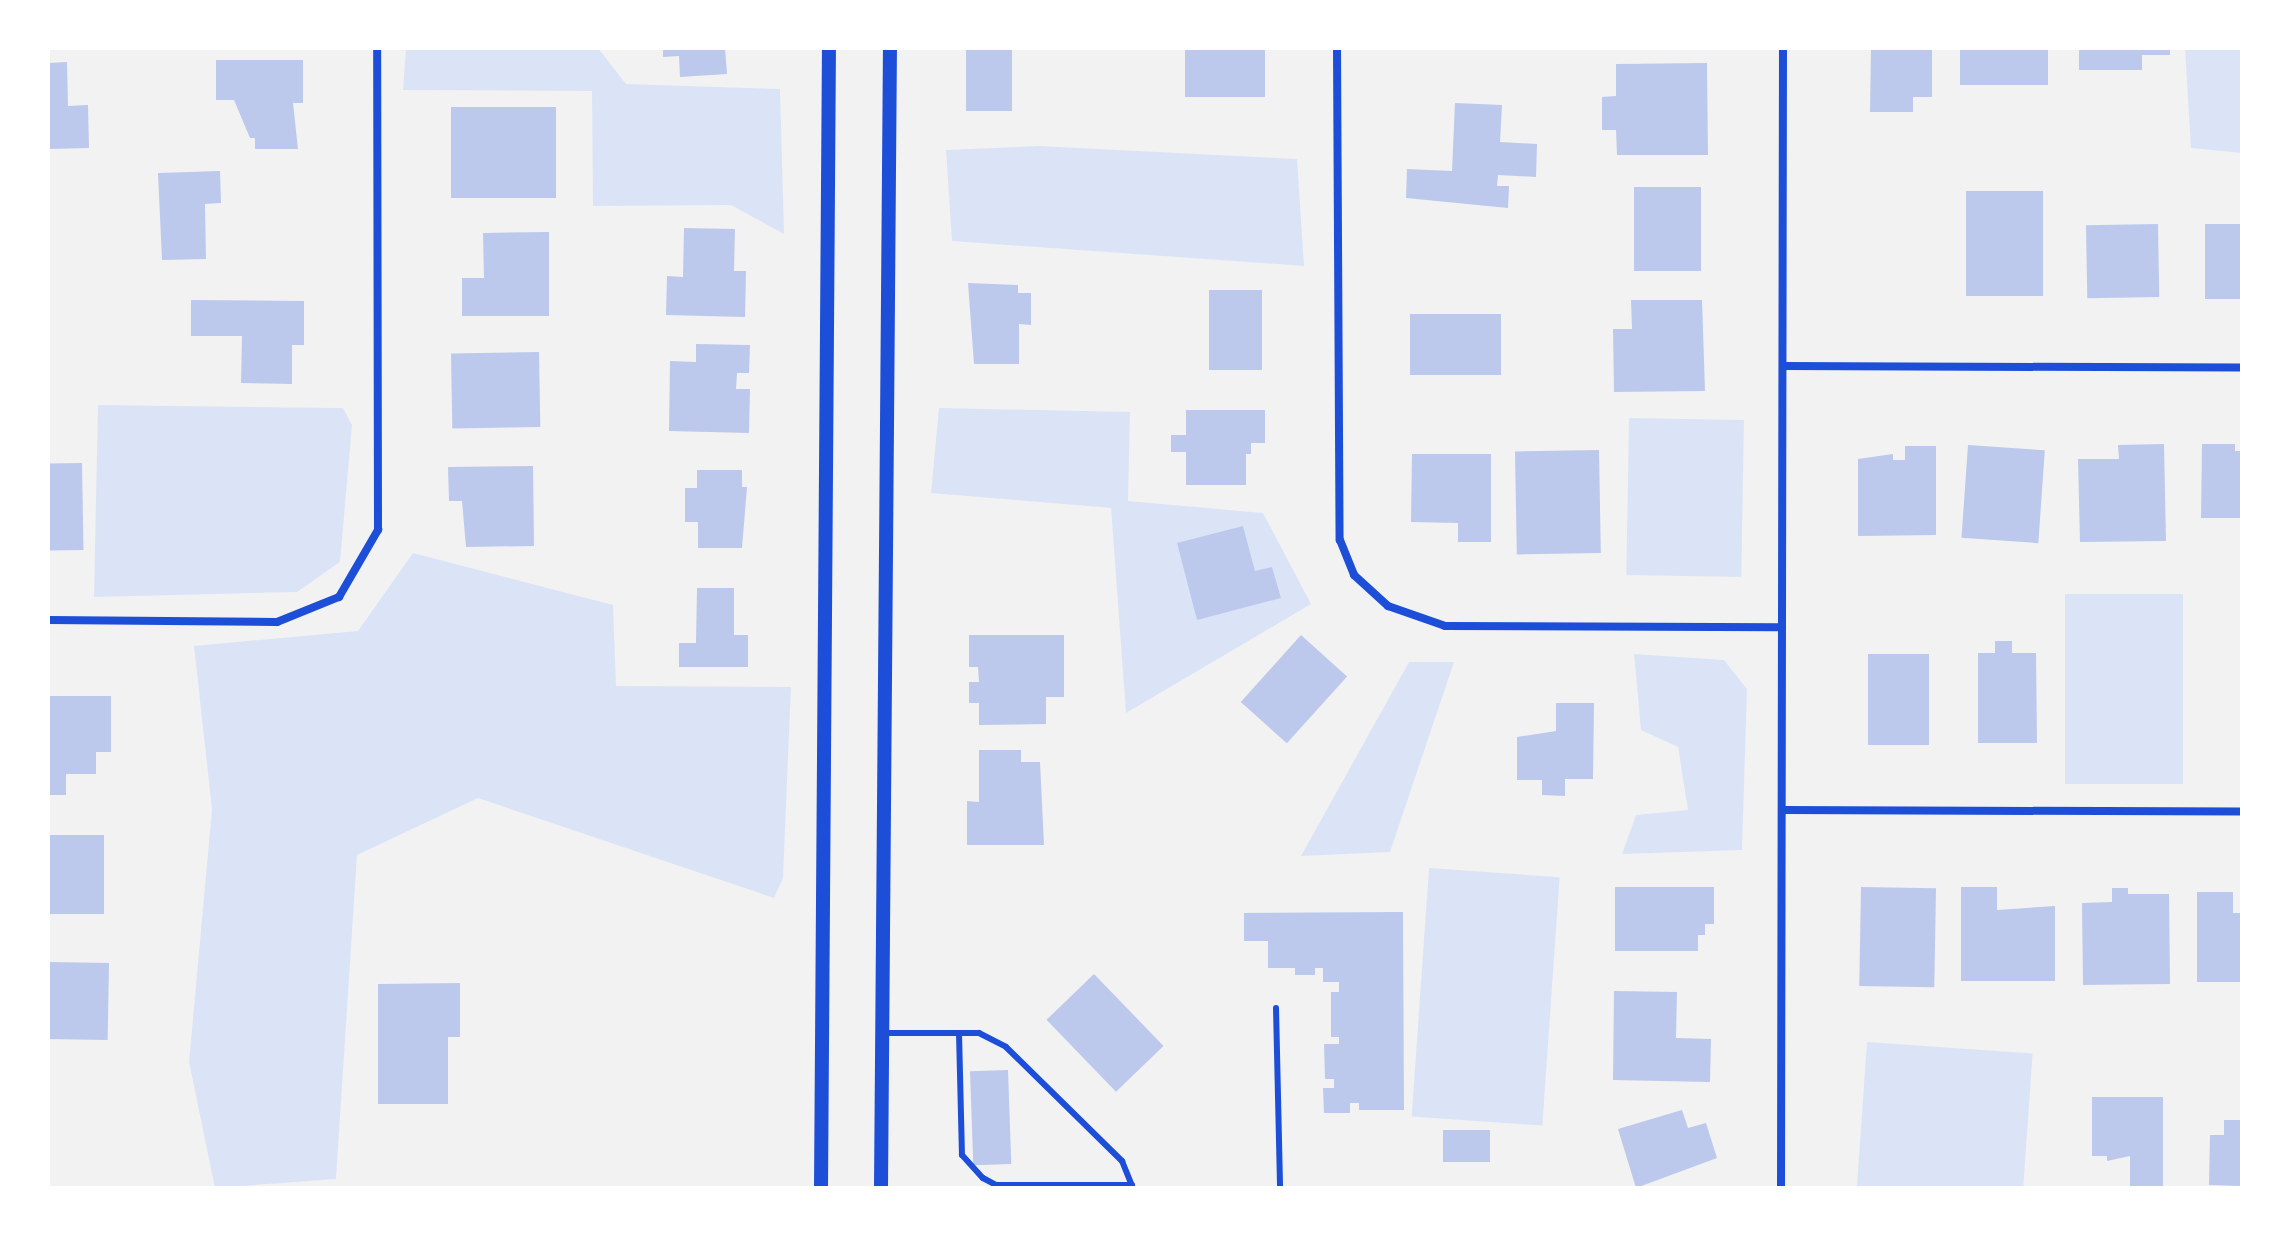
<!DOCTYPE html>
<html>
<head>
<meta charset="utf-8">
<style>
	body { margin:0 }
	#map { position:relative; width:2290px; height:1236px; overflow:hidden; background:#f2f2f2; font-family:Manrope,sans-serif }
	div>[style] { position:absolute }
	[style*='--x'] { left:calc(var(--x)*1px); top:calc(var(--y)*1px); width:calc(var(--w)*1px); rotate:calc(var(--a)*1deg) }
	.green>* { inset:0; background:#dbe4f7; transform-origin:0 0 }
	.building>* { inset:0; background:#bdc9ec; transform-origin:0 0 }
	.service>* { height:6px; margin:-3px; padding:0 3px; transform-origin:3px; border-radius:3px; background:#1d4ed8 }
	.minor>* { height:8px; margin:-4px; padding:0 4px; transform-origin:4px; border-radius:4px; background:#1d4ed8 }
	.tertiary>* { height:14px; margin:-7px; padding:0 7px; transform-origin:7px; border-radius:7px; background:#1d4ed8 }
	span { translate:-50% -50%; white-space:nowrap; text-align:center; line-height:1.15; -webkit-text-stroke:6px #fff; paint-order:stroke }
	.frame { position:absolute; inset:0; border:50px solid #fff; pointer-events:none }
</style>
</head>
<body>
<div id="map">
	<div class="green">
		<div style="clip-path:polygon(406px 48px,598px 48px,626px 84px,780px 89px,784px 234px,731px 205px,593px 206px,592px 91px,403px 90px)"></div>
		<div style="clip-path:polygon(2185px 48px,2242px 48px,2242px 153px,2191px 148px)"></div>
		<div style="clip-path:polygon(1039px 146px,1297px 159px,1304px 266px,952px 241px,946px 150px)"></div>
		<div style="clip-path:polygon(98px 405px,343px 408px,352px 425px,340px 562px,297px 592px,94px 597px)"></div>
		<div style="clip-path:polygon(939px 408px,1130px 412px,1128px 501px,1263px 513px,1311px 604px,1126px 713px,1111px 508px,931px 493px)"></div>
		<div style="left:1744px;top:420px;width:157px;height:115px;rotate:91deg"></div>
		<div style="clip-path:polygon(413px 553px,613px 605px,616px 686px,791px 687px,783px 878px,774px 898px,478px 798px,357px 855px,336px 1179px,215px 1188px,189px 1062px,212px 809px,194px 646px,358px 631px)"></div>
		<div style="left:2065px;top:594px;width:118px;height:190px"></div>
		<div style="clip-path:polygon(1634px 654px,1724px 660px,1747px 689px,1742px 850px,1622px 854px,1636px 815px,1688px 810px,1678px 747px,1641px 730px)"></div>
		<div style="clip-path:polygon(1409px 662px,1454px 662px,1390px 852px,1301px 856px)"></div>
		<div style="left:1429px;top:868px;width:131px;height:249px;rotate:4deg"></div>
		<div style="left:1867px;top:1042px;width:166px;height:146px;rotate:4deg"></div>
	</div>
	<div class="building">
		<div style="clip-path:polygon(663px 48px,725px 48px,727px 74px,680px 77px,679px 56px,663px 57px)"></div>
		<div style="left:966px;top:48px;width:46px;height:63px"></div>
		<div style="left:1185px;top:48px;width:80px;height:49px"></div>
		<div style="clip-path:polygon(1871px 48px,1932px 48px,1932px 97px,1913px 97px,1913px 112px,1870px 112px)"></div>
		<div style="left:1960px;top:48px;width:88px;height:37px"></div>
		<div style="clip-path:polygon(2079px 48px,2170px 48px,2170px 55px,2142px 55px,2142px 70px,2079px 70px)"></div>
		<div style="clip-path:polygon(216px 60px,303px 60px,303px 103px,293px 103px,298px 149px,255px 149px,255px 138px,250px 138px,234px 100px,216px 100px)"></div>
		<div style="clip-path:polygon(67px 62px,68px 106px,88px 105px,89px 148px,48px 149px,48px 63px)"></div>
		<div style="clip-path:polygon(1707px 63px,1708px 155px,1617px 155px,1616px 130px,1602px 130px,1602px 97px,1616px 96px,1616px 64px)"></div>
		<div style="clip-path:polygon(1455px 103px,1502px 105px,1500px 142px,1537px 144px,1536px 177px,1498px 175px,1497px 186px,1509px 186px,1508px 208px,1406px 198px,1407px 169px,1452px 171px)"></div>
		<div style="left:451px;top:107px;width:105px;height:91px"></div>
		<div style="clip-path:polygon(220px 171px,221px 203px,205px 204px,206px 259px,162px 260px,158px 173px)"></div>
		<div style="left:1701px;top:187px;width:84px;height:67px;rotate:90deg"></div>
		<div style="left:1966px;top:191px;width:77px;height:105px"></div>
		<div style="left:2158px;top:224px;width:73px;height:72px;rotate:89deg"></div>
		<div style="left:2205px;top:224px;width:37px;height:75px"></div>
		<div style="clip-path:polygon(684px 228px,735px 229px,734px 271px,746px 271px,745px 317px,666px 315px,667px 276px,683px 277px)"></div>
		<div style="clip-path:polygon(549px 232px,549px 316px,462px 316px,462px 278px,484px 278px,483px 233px)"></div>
		<div style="clip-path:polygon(968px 283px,1018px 285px,1018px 293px,1031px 293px,1031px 325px,1019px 324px,1019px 364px,974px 364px)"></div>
		<div style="left:1209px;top:290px;width:53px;height:80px"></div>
		<div style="clip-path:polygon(191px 300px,304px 301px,304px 345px,292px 345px,292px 384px,241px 383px,242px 336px,191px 336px)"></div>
		<div style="clip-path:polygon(1631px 300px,1702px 300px,1705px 391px,1614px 392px,1613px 329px,1632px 329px)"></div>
		<div style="left:1410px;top:314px;width:91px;height:61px"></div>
		<div style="clip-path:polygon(696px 344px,750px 345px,749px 373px,737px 373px,736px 389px,750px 389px,749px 433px,669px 431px,670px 361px,696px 362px)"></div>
		<div style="left:539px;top:352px;width:75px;height:88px;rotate:89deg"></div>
		<div style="clip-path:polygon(1186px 410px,1265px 410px,1265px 443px,1251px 443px,1251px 454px,1246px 454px,1246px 485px,1186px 485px,1186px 452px,1171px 452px,1171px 435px,1186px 435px)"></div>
		<div style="clip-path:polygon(2164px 444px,2166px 541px,2080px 542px,2078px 459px,2119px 459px,2118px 445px)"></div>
		<div style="clip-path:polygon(2202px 444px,2235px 444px,2235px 451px,2242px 451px,2242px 518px,2201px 518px)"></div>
		<div style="left:1968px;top:445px;width:77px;height:93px;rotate:4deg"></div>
		<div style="clip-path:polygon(1905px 446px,1936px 446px,1936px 535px,1858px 536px,1858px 459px,1893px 454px,1893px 460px,1905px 460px)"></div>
		<div style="left:1599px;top:450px;width:103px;height:84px;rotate:89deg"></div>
		<div style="clip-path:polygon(1412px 454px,1491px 454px,1491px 542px,1458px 542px,1458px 523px,1411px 522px)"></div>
		<div style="left:82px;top:463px;width:87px;height:34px;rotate:89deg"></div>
		<div style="clip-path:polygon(533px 466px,534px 546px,466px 547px,462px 501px,449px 501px,448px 467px)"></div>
		<div style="clip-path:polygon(697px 470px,742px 470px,742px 487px,747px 487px,742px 548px,698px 548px,698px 522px,685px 522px,685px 488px,697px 488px)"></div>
		<div style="clip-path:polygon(1243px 526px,1255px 571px,1272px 567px,1281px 598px,1197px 620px,1177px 543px)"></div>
		<div style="clip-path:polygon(697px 588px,734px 588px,734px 635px,748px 635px,748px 667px,679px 667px,679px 643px,696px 643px)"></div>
		<div style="clip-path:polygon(969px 635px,1064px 635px,1064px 697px,1046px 697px,1046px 724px,979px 725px,979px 703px,969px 703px,969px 682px,979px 682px,978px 667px,969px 667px)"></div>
		<div style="left:1301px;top:635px;width:62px;height:90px;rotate:42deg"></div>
		<div style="clip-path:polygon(1995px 641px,2012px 641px,2012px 653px,2036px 653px,2037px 743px,1978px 743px,1978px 653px,1995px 653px)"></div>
		<div style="left:1868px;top:654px;width:61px;height:91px"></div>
		<div style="clip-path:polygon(48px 696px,111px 696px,111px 752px,96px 752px,96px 774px,66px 774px,66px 795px,48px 795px)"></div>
		<div style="clip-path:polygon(1556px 703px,1594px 703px,1593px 779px,1565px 779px,1565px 796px,1542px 795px,1542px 780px,1517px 780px,1517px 737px,1556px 731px)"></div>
		<div style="clip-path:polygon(979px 750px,1021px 750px,1021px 762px,1040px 762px,1044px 845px,967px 845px,967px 801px,979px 802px)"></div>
		<div style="left:48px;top:835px;width:56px;height:79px"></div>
		<div style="clip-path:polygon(1615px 887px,1714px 887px,1714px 924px,1705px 924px,1705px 935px,1698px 935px,1698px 951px,1615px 951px)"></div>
		<div style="left:1861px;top:887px;width:75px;height:99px;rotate:1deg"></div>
		<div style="clip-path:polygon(1961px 887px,1997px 887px,1997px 910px,2055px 906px,2055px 981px,1961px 981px)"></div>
		<div style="clip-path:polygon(2112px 888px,2128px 888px,2128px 894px,2169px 894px,2170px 984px,2083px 985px,2082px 903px,2112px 902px)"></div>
		<div style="clip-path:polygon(2197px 892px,2233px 892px,2233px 913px,2242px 913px,2242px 982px,2197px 982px)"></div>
		<div style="clip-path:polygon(1403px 912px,1404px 1110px,1359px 1110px,1359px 1103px,1350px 1103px,1350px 1113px,1324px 1113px,1323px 1088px,1334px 1088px,1334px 1079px,1325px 1079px,1324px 1044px,1339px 1044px,1339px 1037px,1331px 1037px,1331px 992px,1339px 992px,1339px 982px,1323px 982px,1323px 968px,1315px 968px,1315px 975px,1295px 975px,1295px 968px,1268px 968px,1268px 941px,1244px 941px,1244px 913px)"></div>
		<div style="left:48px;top:962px;width:61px;height:77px;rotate:1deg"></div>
		<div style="left:1094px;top:974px;width:100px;height:66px;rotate:46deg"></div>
		<div style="clip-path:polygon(460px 983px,460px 1037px,448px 1037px,448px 1104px,378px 1104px,378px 984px)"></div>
		<div style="clip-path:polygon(1614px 991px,1677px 992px,1676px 1038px,1711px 1039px,1710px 1082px,1613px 1080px)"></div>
		<div style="left:1008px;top:1070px;width:94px;height:38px;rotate:88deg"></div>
		<div style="clip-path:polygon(2092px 1097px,2163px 1097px,2163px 1188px,2130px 1188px,2130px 1156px,2107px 1161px,2107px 1156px,2092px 1156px)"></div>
		<div style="clip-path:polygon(1682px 1110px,1688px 1128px,1706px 1123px,1717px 1158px,1636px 1188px,1618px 1129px)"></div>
		<div style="clip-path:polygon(2224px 1120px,2242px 1120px,2242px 1186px,2209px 1185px,2210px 1135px,2224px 1135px)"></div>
		<div style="left:1443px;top:1130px;width:47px;height:32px"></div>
	</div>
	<div class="service">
		<div style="--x:1276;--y:1008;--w:180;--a:88.7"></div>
		<div style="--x:885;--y:1033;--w:94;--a:0"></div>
		<div style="--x:979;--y:1033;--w:30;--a:27"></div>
		<div style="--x:1006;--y:1047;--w:163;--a:44.5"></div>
		<div style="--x:1122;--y:1161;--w:29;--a:68"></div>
		<div style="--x:959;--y:1033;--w:122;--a:88.6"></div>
		<div style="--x:962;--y:1155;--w:31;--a:48"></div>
		<div style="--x:983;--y:1178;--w:15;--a:28"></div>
		<div style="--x:996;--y:1185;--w:136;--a:0"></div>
	</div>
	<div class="minor">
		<div style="--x:1337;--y:48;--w:492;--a:89.7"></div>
		<div style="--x:1340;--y:540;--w:38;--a:68"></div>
		<div style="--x:1354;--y:575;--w:46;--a:42.4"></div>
		<div style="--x:1388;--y:606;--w:60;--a:19.3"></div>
		<div style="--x:1445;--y:626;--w:337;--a:0.2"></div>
		<div style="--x:1783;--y:366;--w:459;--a:0.2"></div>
		<div style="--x:48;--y:620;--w:229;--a:0.5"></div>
		<div style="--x:277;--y:622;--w:67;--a:-22"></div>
		<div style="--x:339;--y:597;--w:78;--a:-59.8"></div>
		<div style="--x:378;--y:530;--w:482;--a:-90.1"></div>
		<div style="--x:1783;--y:810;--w:459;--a:0.2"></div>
		<div style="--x:1781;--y:1188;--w:1140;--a:-89.9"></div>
	</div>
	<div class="tertiary">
		<div style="--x:821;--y:1188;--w:1140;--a:-89.6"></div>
		<div style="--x:881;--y:1188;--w:1140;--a:-89.55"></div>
	</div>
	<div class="frame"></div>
</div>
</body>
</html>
